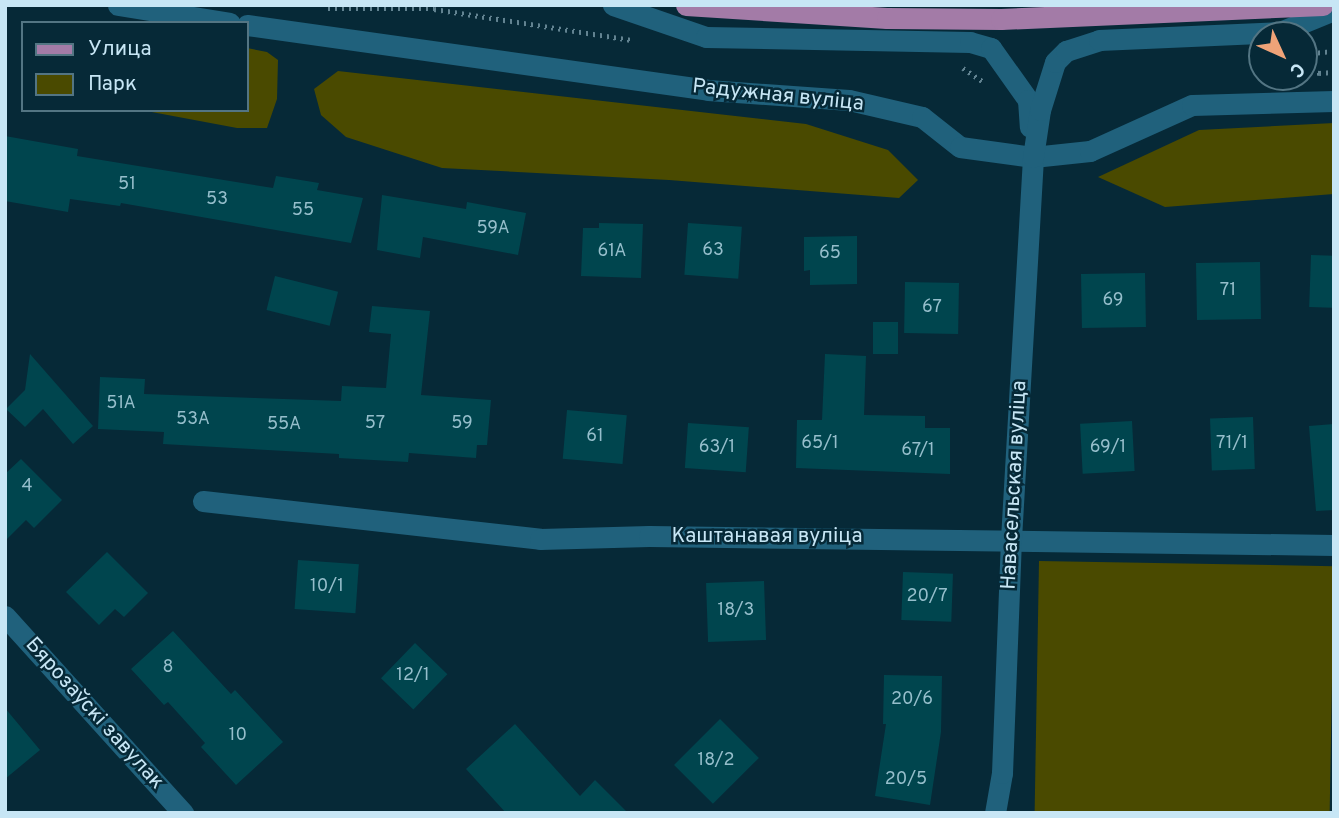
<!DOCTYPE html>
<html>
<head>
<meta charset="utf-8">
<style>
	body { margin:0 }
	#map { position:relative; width:1339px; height:818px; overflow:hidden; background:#062937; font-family:Overpass,sans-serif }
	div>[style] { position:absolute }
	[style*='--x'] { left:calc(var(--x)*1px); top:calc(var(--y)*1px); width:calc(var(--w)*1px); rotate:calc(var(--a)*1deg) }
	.green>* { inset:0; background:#4a4a00; transform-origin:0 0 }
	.building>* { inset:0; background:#00454e; transform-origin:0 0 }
	.path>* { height:4.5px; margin-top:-2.25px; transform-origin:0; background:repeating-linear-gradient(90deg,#628391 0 2px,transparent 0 7px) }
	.street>* { height:21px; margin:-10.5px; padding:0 10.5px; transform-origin:10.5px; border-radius:10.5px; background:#20617c }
	.primary>* { height:21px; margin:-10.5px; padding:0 10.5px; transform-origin:10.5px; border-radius:10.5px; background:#a37ba7 }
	span { translate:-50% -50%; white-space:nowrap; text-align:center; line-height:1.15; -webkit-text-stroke:5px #062937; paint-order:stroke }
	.number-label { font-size:18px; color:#95becb }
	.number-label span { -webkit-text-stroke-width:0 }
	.street-label { font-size:21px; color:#c7e6f5 }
	.frame { position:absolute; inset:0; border:7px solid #c7e6f5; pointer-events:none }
	.legend { position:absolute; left:21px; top:21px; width:228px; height:91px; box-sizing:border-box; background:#062937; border:2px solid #537583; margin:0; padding:9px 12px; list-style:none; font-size:21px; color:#c7e6f5 }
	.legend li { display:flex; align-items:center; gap:14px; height:35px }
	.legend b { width:35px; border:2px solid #537583 }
	.north { position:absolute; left:1248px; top:21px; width:70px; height:70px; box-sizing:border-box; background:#062937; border:2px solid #537583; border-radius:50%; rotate:135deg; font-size:19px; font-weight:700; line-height:28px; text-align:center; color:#c7e6f5 }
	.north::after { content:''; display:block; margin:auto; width:24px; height:32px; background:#efa378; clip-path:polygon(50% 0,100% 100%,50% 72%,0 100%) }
</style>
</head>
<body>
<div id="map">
	<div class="green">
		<div style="clip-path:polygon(247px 48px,267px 52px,278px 60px,277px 99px,267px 128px,237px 128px,141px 110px,247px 110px)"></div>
		<div style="clip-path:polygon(338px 71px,806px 124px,888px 150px,918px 180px,899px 198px,669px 180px,442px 168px,346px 137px,321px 115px,314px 89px)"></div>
		<div style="clip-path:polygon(1334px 123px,1334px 194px,1165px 207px,1098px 177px,1199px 130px)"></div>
		<div style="left:1039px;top:561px;width:295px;height:253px;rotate:1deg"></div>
	</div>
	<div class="building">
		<div style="clip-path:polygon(5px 136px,78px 149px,77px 156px,273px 188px,276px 176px,319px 183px,317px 190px,363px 198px,351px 243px,121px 203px,120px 206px,70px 199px,68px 212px,5px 201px)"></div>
		<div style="clip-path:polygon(382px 195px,466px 209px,467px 202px,526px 213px,518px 255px,423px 237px,420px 258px,377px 250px)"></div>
		<div style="clip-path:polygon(599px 223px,643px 224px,641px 278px,581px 276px,583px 228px,599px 228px)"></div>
		<div style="left:688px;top:223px;width:54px;height:52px;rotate:4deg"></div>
		<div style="clip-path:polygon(857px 236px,857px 284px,810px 285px,810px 270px,804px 271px,804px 237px)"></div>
		<div style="left:1311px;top:255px;width:23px;height:52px;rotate:2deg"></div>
		<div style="left:1260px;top:262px;width:57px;height:64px;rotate:89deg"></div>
		<div style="left:1145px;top:273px;width:54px;height:64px;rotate:89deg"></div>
		<div style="left:275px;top:276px;width:65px;height:35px;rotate:14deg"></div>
		<div style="left:905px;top:282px;width:54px;height:51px;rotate:1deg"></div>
		<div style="clip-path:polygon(372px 306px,430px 311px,421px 395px,491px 400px,487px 445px,477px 445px,476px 458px,409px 453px,408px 462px,339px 458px,339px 454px,163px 444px,164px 432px,98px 429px,100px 377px,145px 379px,144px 394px,255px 398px,341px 401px,342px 386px,386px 388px,391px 334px,369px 332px)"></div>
		<div style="left:873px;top:322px;width:25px;height:32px"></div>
		<div style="clip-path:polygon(30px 354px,93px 426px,73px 444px,43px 409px,25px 427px,6px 409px,25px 390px)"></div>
		<div style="clip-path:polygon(825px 354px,866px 356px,864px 415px,925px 416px,925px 428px,950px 428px,950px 474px,796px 468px,797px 420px,822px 420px)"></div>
		<div style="left:567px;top:410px;width:60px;height:49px;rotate:5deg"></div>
		<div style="left:1253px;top:417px;width:52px;height:43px;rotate:88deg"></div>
		<div style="left:1132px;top:421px;width:50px;height:52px;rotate:87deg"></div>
		<div style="left:688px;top:423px;width:61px;height:45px;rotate:4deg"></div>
		<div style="clip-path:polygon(1334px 424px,1334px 510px,1316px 511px,1309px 426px)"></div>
		<div style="clip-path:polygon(21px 459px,62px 500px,34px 528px,26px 520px,5px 541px,5px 474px)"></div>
		<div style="clip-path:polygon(107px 552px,148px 593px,124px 617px,115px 609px,99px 625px,66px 592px)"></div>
		<div style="left:298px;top:560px;width:61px;height:49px;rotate:4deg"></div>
		<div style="left:903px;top:572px;width:50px;height:48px;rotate:2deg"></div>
		<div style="left:764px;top:581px;width:59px;height:58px;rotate:88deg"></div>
		<div style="clip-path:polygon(173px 631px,231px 694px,235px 690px,283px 742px,236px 785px,201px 747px,205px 743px,168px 702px,164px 705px,131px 669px)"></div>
		<div style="left:415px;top:643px;width:45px;height:49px;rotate:44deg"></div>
		<div style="clip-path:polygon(884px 675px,942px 676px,941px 732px,930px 805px,875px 796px,886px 724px,883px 724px)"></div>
		<div style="clip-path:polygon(5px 708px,40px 750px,5px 779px)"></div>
		<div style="left:720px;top:719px;width:55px;height:65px;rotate:45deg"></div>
		<div style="clip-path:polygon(515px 724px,580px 796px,595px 780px,628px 813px,506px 813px,466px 769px)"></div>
	</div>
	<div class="path">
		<div style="--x:328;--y:9;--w:106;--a:0"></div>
		<div style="--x:434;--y:9;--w:200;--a:8.9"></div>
		<div style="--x:1304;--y:54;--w:30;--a:-6"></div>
		<div style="--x:963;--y:68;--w:23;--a:34"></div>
		<div style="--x:1304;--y:69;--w:16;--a:15"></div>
		<div style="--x:1319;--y:73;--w:15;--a:-4"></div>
	</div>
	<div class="street">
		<div style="--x:118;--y:5;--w:113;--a:9.1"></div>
		<div style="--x:613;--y:5;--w:98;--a:19"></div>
		<div style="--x:706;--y:37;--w:264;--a:1.1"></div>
		<div style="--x:970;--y:42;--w:22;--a:16"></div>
		<div style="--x:991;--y:48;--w:64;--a:54.6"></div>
		<div style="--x:1028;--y:100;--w:27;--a:86"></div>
		<div style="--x:247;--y:25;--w:466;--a:8"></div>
		<div style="--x:708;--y:90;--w:141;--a:4.1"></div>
		<div style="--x:849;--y:100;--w:75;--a:13.1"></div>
		<div style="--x:922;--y:117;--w:48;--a:38.3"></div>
		<div style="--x:960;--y:147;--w:74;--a:7.8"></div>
		<div style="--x:1033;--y:157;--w:57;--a:-6"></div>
		<div style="--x:1090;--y:151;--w:112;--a:-24.3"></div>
		<div style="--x:1192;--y:105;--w:142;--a:-1.6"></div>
		<div style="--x:203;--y:501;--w:339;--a:6.4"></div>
		<div style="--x:540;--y:539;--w:109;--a:-1.6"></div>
		<div style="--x:649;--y:536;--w:685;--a:0.75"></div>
		<div style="--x:5;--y:616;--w:266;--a:47.9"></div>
		<div style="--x:995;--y:813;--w:41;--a:-80.1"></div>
		<div style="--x:1002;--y:773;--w:234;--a:-87.8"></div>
		<div style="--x:1011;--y:539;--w:383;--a:-86.7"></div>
		<div style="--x:1033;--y:157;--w:48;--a:-81.5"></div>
		<div style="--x:1040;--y:110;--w:50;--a:-72.6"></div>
		<div style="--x:1055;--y:62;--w:16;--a:-45"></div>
		<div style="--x:1066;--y:51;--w:35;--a:-18"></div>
		<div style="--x:1099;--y:40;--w:181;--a:-2.5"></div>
		<div style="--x:1280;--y:32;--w:58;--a:-22.2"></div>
	</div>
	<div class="primary">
		<div style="--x:686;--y:5;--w:201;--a:3.7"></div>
		<div style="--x:887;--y:18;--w:114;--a:0.5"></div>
		<div style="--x:1001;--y:19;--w:322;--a:-2.5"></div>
	</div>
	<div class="number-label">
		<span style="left:127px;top:185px">51</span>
		<span style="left:217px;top:200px">53</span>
		<span style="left:303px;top:211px">55</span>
		<span style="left:493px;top:229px">59А</span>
		<span style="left:713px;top:251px">63</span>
		<span style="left:612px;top:252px">61А</span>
		<span style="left:830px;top:254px">65</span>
		<span style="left:1228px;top:291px">71</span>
		<span style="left:1113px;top:301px">69</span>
		<span style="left:932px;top:308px">67</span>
		<span style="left:121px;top:404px">51А</span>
		<span style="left:193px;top:420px">53А</span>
		<span style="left:375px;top:424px">57</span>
		<span style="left:462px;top:424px">59</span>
		<span style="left:284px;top:425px">55А</span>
		<span style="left:595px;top:437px">61</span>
		<span style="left:820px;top:444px">65/1</span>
		<span style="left:1232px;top:444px">71/1</span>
		<span style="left:717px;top:448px">63/1</span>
		<span style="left:1108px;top:448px">69/1</span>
		<span style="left:918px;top:451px">67/1</span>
		<span style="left:27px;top:487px">4</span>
		<span style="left:327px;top:587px">10/1</span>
		<span style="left:927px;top:597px">20/7</span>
		<span style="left:736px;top:611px">18/3</span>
		<span style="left:168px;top:668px">8</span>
		<span style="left:413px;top:676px">12/1</span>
		<span style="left:912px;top:700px">20/6</span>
		<span style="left:238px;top:736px">10</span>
		<span style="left:716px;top:761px">18/2</span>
		<span style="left:906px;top:780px">20/5</span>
	</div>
	<div class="street-label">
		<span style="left:778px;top:96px;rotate:6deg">Радужная вуліца</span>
		<span style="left:1015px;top:485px;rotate:-87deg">Навасельская вуліца</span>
		<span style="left:767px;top:537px">Каштанавая вуліца</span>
		<span style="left:94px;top:714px;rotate:48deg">Бярозаўскі завулак</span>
	</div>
	<div class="frame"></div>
	<ul class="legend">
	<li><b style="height:9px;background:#a37ba7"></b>Улица</li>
	<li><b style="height:19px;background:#4a4a00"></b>Парк</li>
	</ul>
	<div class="north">С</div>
</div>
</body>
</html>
